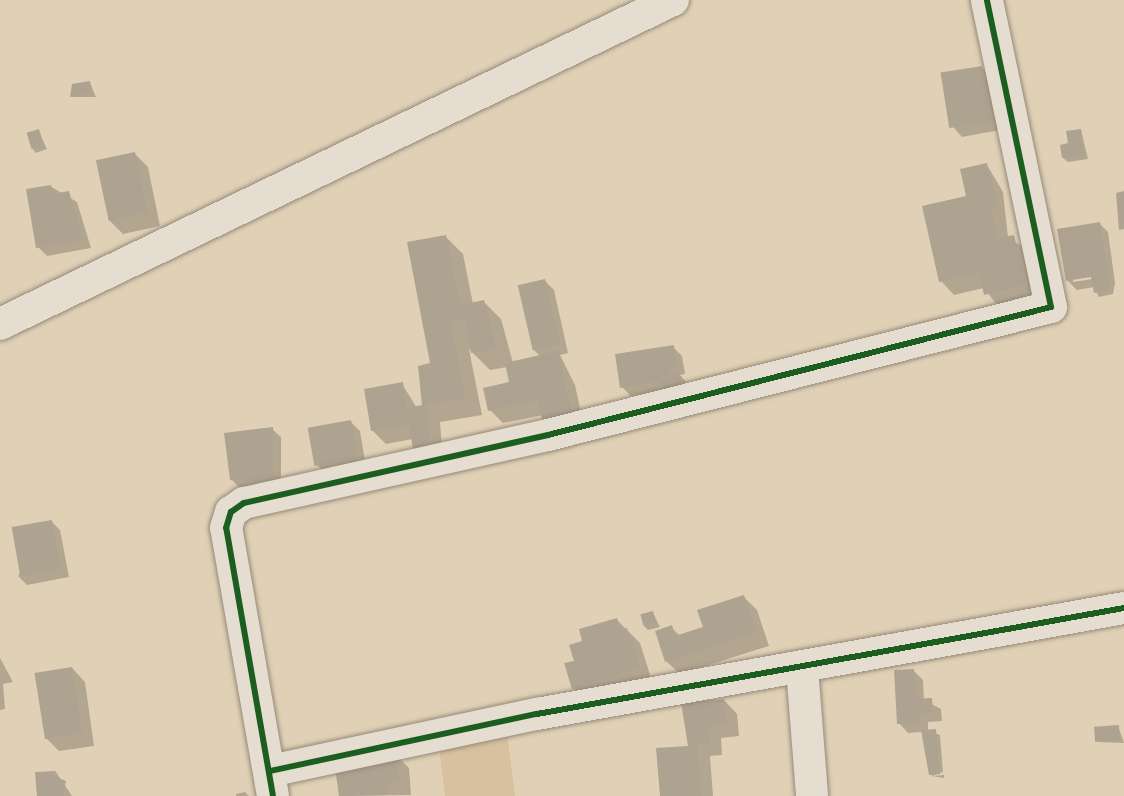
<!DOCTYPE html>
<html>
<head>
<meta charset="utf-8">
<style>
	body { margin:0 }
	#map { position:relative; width:1124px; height:796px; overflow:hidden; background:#e0d0b6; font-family:"IM FELL Double Pica",serif }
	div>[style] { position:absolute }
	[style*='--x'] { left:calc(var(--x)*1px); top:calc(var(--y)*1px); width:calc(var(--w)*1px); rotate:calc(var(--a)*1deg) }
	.green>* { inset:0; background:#d8c19f }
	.shadow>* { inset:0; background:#0003 }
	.building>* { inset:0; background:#aea290; transform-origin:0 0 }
	.roads { filter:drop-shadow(0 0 2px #958978) drop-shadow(0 0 2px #958978) }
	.minor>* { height:32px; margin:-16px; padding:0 16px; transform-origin:16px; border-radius:16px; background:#e5ddd0 }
	.cycleway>* { height:6px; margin:-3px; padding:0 3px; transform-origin:3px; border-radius:3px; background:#1b5e20 }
	span { translate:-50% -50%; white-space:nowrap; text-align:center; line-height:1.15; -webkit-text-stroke:6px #f7e2c4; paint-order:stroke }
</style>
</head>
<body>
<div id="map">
	<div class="green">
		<div style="clip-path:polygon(507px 733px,515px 796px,445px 796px,439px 746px)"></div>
	</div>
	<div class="shadow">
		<div style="clip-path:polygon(981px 67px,990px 76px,1000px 130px,962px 137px,953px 127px)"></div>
		<div style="clip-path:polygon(90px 83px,96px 97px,71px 97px)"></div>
		<div style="clip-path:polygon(38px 130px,47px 149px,36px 153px,32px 148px)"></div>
		<div style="clip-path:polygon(1081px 130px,1088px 159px,1068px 162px,1063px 158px)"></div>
		<div style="clip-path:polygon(135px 154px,148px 167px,160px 226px,123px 234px,110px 221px)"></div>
		<div style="clip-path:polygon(987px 165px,1003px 192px,1008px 237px,1027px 250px,1038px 299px,999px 308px,984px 288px,954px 295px,941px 281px,968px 197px)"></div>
		<div style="clip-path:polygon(50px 186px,77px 202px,91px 248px,47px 256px,38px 247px)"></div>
		<div style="clip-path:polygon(evenodd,1099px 223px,1108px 232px,1115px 283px,1113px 294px,1099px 297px,1094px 287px,1077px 290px,1068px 281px,1059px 230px,1099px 223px,1092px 275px,1092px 279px,1073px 282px,1073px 279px,1092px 275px)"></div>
		<div style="clip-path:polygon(446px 237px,463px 254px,473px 304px,484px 302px,501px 319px,513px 363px,541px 357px,534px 350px,545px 281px,554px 290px,568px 353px,560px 355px,575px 385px,586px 436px,543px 415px,503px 423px,490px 410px,511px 383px,507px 367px,490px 370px,469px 349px,482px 415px,440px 422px,443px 460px,413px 439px,386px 444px,372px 430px,402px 384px,417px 408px,425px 406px)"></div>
		<div style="clip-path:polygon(673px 347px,682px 356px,685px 374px,680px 375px,687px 383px,691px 406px,663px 391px,631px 396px,622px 387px)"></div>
		<div style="clip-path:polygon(351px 422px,360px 431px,366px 467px,325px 473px,316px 464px)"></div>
		<div style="clip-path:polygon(272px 429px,281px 437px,281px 492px,241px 489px,232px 480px)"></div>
		<div style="clip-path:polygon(51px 521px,60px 530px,69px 577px,27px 585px,18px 576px)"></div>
		<div style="clip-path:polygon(744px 597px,757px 610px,769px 646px,680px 674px,666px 661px,671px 627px,680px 636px,705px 628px)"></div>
		<div style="clip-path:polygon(653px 613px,660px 627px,648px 630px,644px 626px)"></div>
		<div style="clip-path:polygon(616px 619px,640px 643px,652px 681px,587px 701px,573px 688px,575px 662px,584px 642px)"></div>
		<div style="clip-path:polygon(0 658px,13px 682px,3px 684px,5px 709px,0 710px)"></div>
		<div style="clip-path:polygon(72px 668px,85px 682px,94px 746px,59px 751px,45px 737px)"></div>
		<div style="clip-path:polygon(914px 671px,923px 680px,924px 700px,941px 709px,942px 721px,928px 722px,928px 731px,940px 735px,943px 772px,932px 776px,923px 732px,908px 733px,899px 723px)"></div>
		<div style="clip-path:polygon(701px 696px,706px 702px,724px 700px,737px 714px,739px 736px,721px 738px,722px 755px,710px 756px,713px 796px,661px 796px,690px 747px)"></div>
		<div style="clip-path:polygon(1118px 726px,1124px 743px,1097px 742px)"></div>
		<div style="clip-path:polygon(396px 755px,409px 768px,411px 795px,339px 796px,337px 769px)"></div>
		<div style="clip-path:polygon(56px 772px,72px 796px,39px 796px)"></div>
		<div style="clip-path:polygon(944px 775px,944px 778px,932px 776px)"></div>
		<div style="clip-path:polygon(245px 792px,249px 796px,236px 796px,236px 794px)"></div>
	</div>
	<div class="building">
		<div style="left:982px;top:66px;width:56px;height:42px;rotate:81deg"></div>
		<div style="clip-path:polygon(90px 81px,92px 93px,70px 97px,72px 84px)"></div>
		<div style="left:39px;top:129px;width:17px;height:13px;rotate:73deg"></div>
		<div style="clip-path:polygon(1081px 129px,1085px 155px,1062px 158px,1060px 145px,1068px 143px,1066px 131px)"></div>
		<div style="left:135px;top:152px;width:62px;height:40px;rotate:78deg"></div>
		<div style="clip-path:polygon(987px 163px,997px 204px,991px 211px,997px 238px,1014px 235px,1025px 285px,984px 295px,979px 273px,939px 282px,922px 206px,966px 196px,960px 169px)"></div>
		<div style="clip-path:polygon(51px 185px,53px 194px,69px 191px,83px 240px,36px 248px,26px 189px)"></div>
		<div style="clip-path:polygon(1124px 191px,1124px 229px,1119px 230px,1116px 193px)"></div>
		<div style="clip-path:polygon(1100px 222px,1110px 290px,1094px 293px,1091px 277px,1066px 281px,1057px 229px)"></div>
		<div style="clip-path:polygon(446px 235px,460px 305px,484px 300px,497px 349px,471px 353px,465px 320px,451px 323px,465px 398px,427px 404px,430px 447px,413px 450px,409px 425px,371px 431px,364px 389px,403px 382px,407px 408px,422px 405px,418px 366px,430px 363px,407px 242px)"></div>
		<div style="left:545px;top:279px;width:67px;height:28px;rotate:77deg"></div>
		<div style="clip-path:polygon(674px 345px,677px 366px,669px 367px,670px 373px,679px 372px,683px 397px,663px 400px,660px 381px,620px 388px,615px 354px)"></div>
		<div style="clip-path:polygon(558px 351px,574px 422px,544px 429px,538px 400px,488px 411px,483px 388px,509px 382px,505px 363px)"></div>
		<div style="left:351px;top:420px;width:39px;height:44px;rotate:80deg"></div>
		<div style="clip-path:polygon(273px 427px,273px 483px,230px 480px,224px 433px)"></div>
		<div style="left:52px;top:520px;width:50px;height:41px;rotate:80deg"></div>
		<div style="clip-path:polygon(744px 595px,756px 632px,665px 662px,655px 631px,672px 625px,675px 636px,703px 627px,697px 610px)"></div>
		<div style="left:653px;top:611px;width:12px;height:13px;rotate:76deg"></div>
		<div style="clip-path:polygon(617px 618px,621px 630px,627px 628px,640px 668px,572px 689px,564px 663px,574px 661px,569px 645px,582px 641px,579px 629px)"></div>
		<div style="left:72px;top:667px;width:67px;height:38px;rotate:81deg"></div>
		<div style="clip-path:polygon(914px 669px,916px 699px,932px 698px,933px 713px,919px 714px,920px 723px,897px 724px,894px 670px)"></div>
		<div style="clip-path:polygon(701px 695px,702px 701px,724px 699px,726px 723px,708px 725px,710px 742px,697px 743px,701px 796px,660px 796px,656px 748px,688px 746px,680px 696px)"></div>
		<div style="left:1119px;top:725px;width:15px;height:25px;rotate:86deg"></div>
		<div style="clip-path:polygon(936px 729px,940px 774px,929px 775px,921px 730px)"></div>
		<div style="clip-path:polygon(396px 753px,399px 782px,388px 783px,389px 795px,339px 796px,335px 768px)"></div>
		<div style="clip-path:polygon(56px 771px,54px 776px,66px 781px,63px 796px,37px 796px,35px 772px)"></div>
	</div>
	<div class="roads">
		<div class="minor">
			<div style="--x:0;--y:324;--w:747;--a:-25.71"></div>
			<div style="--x:802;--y:668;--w:128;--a:85.5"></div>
			<div style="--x:270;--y:771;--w:273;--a:-12.1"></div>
			<div style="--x:537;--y:714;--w:596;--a:-10.24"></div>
			<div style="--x:273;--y:796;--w:272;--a:-99.9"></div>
			<div style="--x:226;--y:528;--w:17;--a:-73"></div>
			<div style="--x:231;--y:512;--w:16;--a:-35"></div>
			<div style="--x:244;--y:503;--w:312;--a:-12.6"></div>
			<div style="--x:548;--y:435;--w:519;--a:-14.28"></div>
			<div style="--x:1051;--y:307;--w:314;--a:-101.8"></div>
		</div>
	</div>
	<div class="cycleway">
		<div style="--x:270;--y:771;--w:273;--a:-12.1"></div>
		<div style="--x:537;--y:714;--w:596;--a:-10.24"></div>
		<div style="--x:273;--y:796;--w:272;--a:-99.9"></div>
		<div style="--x:226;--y:528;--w:17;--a:-73"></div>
		<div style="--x:231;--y:512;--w:16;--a:-35"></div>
		<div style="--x:244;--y:503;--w:312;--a:-12.6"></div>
		<div style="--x:548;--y:435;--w:519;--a:-14.28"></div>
		<div style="--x:1051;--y:307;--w:314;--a:-101.8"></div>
	</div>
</div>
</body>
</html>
